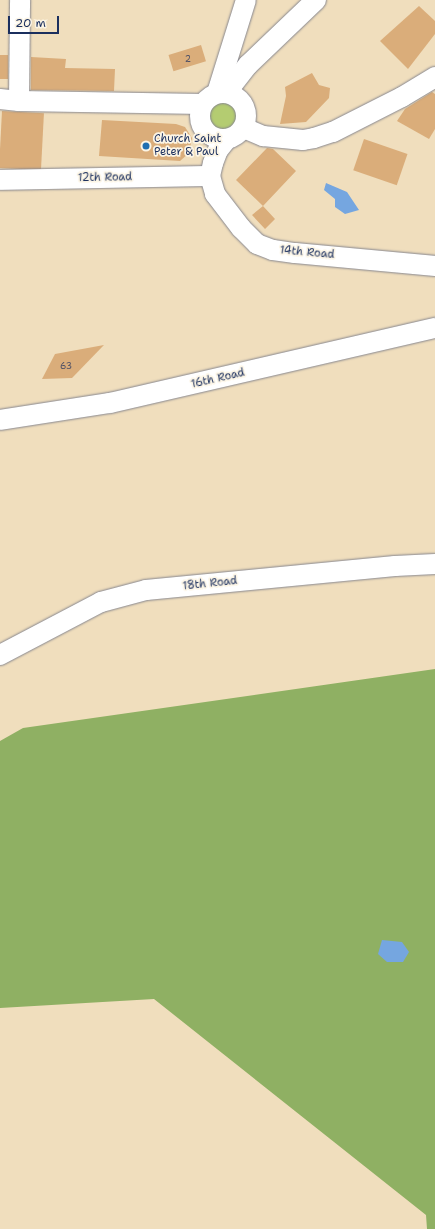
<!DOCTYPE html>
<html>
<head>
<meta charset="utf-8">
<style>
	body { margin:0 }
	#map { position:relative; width:435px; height:1229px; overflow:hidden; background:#f0debd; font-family:"Shantell Sans",sans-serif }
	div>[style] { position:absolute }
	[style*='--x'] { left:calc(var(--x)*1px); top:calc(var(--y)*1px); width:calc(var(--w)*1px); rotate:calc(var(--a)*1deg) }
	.green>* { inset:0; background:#b4cc71 }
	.round { border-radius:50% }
	.forest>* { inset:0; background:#8fb063 }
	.water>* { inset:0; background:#75a6e0 }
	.building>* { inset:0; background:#daad7a; transform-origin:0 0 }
	.roads { filter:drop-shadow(0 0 1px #86868e) drop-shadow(0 0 1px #86868e) }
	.minor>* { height:20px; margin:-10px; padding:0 10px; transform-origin:10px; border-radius:10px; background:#fff }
	.minor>.ring { margin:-10px; padding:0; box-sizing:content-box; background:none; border:20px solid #fff; border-radius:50% }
	.dots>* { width:11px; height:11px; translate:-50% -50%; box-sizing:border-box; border:2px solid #fcf5e5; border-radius:50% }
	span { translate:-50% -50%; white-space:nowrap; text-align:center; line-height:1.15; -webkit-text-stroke:3.5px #fcf5e5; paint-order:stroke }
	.number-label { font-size:9px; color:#4b4e65 }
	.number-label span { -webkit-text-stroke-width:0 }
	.poi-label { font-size:11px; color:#1b2f5e }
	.left { translate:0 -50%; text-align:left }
	.street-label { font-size:11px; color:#1b2f5e }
	.scale { position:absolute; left:8px; top:16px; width:51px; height:18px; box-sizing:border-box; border:2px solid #1b2f5e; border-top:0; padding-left:5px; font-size:12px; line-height:14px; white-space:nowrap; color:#1b2f5e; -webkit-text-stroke:3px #fcf5e5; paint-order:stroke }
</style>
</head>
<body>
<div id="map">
	<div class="green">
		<div class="round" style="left:208px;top:101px;width:30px;height:30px"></div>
	</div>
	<div class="forest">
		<div style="clip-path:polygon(435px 669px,435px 1229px,427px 1229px,426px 1215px,154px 999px,0 1008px,0 741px,23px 728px)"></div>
	</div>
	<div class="water">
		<div style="clip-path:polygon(326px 183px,347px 192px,359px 210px,345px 214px,335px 207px,335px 199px,324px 190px)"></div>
		<div style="clip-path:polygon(382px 940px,402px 942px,409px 952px,403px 962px,387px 962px,378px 954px)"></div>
	</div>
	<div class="building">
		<div style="clip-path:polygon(419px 6px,435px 21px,435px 34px,408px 69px,380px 41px)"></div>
		<div style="left:201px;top:45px;width:17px;height:34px;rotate:73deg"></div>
		<div style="left:0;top:55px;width:8px;height:24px"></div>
		<div style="clip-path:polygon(31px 57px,66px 59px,65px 68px,115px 69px,114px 91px,31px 90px)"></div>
		<div style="clip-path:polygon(312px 73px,319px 85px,330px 88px,329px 98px,306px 122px,280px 124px,286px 96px,285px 87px)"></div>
		<div style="clip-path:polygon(432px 92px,435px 94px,435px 129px,429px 139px,397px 121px,405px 109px)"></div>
		<div style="left:2px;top:111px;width:42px;height:57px;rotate:3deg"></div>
		<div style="clip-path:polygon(102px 120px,176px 124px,185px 127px,192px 138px,189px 153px,180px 161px,99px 156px)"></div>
		<div style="left:364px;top:139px;width:46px;height:33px;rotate:19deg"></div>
		<div style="clip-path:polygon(267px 148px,273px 149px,296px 171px,263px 206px,275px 219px,265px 229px,252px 215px,263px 206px,236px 180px)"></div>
		<div style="clip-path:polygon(104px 345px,72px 378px,42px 379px,55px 354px)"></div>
	</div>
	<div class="roads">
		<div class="minor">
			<div class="ring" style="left:200px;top:93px;width:26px;height:26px"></div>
			<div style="--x:217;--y:93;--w:97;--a:-72.7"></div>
			<div style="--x:226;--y:93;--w:36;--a:-52"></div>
			<div style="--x:248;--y:65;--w:94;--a:-43.7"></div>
			<div style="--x:0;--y:99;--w:19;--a:6"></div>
			<div style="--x:19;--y:101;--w:184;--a:0.9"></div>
			<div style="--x:19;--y:101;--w:101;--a:-89.4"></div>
			<div style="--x:244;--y:128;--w:21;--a:23"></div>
			<div style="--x:263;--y:136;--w:40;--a:5.7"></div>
			<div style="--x:303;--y:140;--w:11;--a:-10"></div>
			<div style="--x:314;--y:138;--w:20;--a:-18"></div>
			<div style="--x:333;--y:132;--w:77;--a:-26.9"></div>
			<div style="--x:402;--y:97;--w:39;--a:-31"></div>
			<div style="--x:227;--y:139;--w:14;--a:129"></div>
			<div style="--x:218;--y:150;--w:14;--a:111"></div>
			<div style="--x:213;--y:163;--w:13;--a:103"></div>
			<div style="--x:210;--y:176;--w:19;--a:74"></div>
			<div style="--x:215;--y:194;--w:43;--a:52.6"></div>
			<div style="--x:241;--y:228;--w:23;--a:45"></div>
			<div style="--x:257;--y:244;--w:17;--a:21"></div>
			<div style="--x:273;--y:250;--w:22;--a:8"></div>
			<div style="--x:295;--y:253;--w:141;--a:5.3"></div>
			<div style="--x:0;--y:180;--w:210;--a:-1.1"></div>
			<div style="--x:0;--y:420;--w:111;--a:-8.8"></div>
			<div style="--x:110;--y:403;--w:334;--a:-13"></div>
			<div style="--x:0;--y:655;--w:114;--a:-27.7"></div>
			<div style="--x:101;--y:602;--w:47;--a:-14.9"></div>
			<div style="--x:146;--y:590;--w:250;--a:-5.5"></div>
			<div style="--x:395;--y:566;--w:40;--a:-2.9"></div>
		</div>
	</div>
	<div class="dots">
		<div style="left:146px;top:146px;background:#1f6fb2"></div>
	</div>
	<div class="number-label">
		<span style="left:188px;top:59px">2</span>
		<span style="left:66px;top:366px">63</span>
	</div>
	<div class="poi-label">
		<span class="left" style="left:154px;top:146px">Church Saint<br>Peter &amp; Paul</span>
	</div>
	<div class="street-label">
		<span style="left:105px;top:178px;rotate:-1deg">12th Road</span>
		<span style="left:307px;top:253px;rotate:5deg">14th Road</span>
		<span style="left:218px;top:379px;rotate:-13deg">16th Road</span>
		<span style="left:210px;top:584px;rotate:-6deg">18th Road</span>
	</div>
	<div class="scale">20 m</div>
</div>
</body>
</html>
